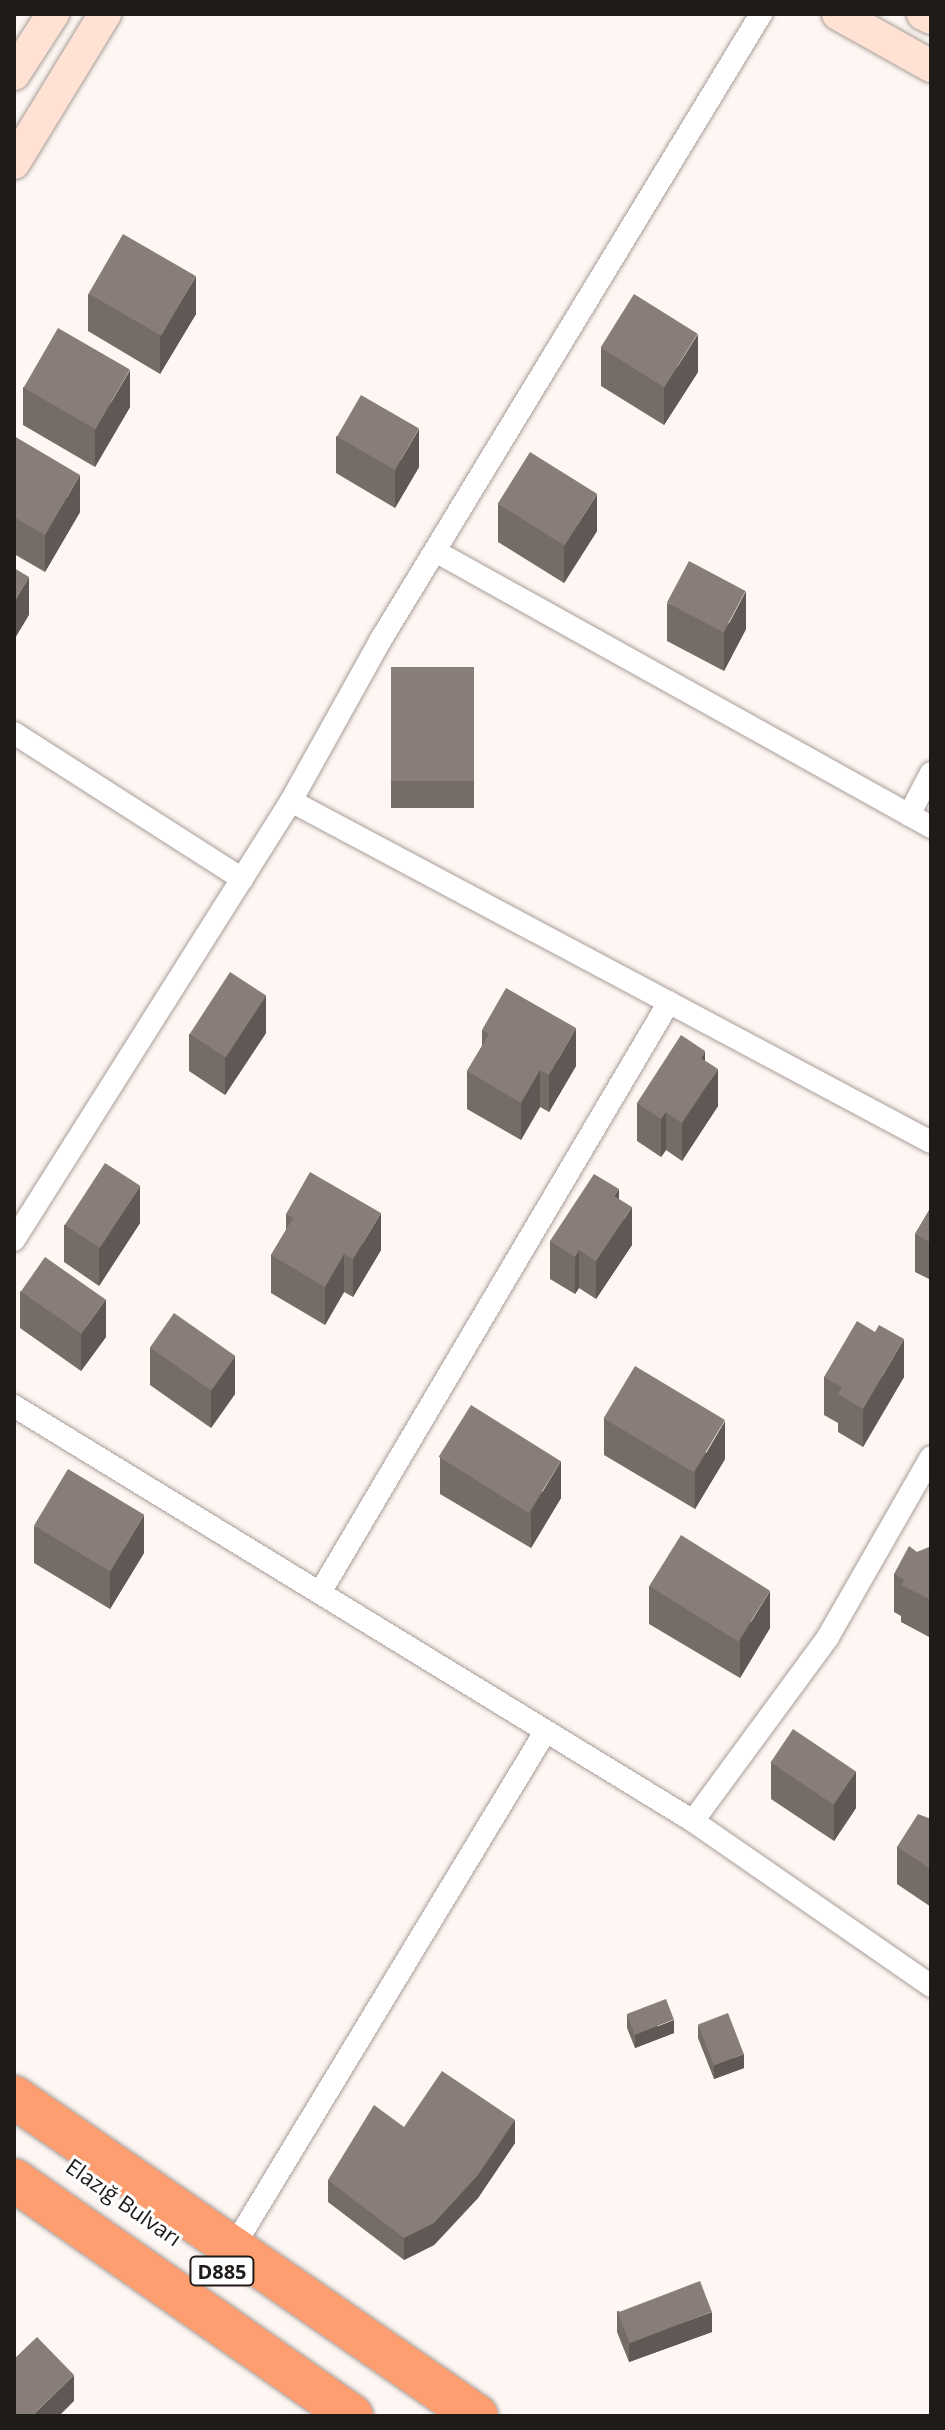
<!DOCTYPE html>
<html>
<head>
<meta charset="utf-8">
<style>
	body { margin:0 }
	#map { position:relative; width:945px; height:2430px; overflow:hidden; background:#fdf6f2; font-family:"Open Sans",sans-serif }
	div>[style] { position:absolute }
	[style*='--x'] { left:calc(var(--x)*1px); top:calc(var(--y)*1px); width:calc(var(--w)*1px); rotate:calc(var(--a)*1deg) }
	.roads { filter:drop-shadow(0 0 2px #a99d98) drop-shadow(0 0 2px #a99d98) }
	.street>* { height:22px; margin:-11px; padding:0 11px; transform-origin:11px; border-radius:11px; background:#fff }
	.secondary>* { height:32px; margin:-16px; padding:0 16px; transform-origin:16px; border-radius:16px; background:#ffe2d4 }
	.highway>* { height:42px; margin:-21px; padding:0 21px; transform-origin:21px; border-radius:21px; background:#fe9d70 }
	.wall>* { inset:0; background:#756c67; transform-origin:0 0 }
	.shaded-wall>* { inset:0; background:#5f5854 }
	.building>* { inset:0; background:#887d78; transform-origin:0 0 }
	span { translate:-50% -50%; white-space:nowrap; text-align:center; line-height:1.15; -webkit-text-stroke:6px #fff; paint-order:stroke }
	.shield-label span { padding:2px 6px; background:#fff; border:2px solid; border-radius:6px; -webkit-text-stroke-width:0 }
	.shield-label { font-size:20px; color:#1f1b19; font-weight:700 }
	.street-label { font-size:22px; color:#1f1b19 }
	.frame { position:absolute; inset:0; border:16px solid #1f1b19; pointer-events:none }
</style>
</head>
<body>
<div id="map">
	<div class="roads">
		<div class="street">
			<div style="--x:435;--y:551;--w:568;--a:29.09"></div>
			<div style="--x:14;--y:733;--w:271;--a:32.6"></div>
			<div style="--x:291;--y:801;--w:725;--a:28.05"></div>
			<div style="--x:909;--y:815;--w:47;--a:-62.4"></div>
			<div style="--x:14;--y:1240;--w:519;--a:-57.75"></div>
			<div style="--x:291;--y:801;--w:183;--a:-60.9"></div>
			<div style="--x:380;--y:641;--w:734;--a:-58.71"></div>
			<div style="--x:14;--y:1406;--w:796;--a:31.43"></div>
			<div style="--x:693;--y:1821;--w:290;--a:34.7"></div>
			<div style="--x:321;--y:1591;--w:684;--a:-59.42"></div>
			<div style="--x:693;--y:1821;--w:228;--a:-53.7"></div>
			<div style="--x:828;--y:1637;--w:207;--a:-60.2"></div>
			<div style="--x:234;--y:2246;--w:601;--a:-58.82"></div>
		</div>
		<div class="secondary">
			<div style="--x:838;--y:14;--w:107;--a:29.2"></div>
			<div style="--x:923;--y:14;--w:9;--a:27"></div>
			<div style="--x:14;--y:74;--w:72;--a:-57"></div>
			<div style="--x:14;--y:163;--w:175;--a:-58.6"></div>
		</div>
		<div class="highway">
			<div style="--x:14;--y:2097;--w:562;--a:34.57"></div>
			<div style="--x:14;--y:2180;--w:412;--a:34.9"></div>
		</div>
	</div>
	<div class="wall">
		<div style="clip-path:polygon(88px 294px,196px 314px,160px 374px,88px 331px)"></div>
		<div style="clip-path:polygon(601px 348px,698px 372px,664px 425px,601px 386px)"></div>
		<div style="clip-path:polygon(23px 387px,130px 407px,95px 467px,23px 425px)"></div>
		<div style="clip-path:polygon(14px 436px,80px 512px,45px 572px,14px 554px)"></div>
		<div style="clip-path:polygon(336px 436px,419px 467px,395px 508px,336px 473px)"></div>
		<div style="clip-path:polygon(498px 504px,597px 531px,564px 583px,498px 542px)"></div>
		<div style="clip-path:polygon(667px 603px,746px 629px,724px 671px,667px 641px)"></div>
		<div style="left:391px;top:667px;width:83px;height:141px"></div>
		<div style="clip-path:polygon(482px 1030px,576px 1066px,549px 1112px,540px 1107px,521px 1140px,467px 1109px,467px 1071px,482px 1046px)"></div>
		<div style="clip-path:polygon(266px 1033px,225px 1095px,189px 1071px,189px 1034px)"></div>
		<div style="clip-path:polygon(705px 1061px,718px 1106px,682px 1161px,666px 1150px,661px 1157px,637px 1141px,637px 1103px)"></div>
		<div style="clip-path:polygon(619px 1199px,632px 1245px,596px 1299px,579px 1288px,575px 1294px,550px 1279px,550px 1241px)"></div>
		<div style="clip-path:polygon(931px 1207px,931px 1290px,929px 1289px,929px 1279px,915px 1272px,915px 1234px)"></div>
		<div style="clip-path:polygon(286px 1214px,381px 1250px,353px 1297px,344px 1292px,325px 1325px,271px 1293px,271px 1255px,286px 1230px)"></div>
		<div style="clip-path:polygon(140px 1223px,99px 1286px,64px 1262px,64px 1225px)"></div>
		<div style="clip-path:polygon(20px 1291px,106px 1337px,81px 1371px,20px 1328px)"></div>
		<div style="clip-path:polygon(150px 1347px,235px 1394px,211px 1428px,150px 1385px)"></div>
		<div style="clip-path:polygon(824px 1377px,904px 1377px,863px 1447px,838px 1432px,838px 1423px,824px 1415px)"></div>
		<div style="clip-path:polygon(604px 1418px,725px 1459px,695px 1509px,604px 1455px)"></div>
		<div style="clip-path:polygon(440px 1457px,561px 1498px,531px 1548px,440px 1494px)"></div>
		<div style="clip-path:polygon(34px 1526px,144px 1553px,110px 1609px,34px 1563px)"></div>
		<div style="clip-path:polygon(931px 1548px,931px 1638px,901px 1622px,901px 1616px,894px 1612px,894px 1574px,917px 1552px)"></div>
		<div style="clip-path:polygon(649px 1586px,770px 1628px,740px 1678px,649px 1624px)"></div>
		<div style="clip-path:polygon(771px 1762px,856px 1808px,834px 1841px,771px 1799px)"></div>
		<div style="clip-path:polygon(931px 1819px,931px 1907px,897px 1884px,897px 1847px)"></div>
		<div style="clip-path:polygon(627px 2014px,674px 2033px,635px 2048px,627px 2028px)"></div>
		<div style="clip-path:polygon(698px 2025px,744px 2068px,714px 2079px,698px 2038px)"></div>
		<div style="clip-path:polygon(404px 2127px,515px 2143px,478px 2198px,434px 2245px,404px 2260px,328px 2202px,328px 2180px)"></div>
		<div style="clip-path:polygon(617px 2311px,712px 2332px,629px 2362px,617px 2332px)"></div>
	</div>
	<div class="shaded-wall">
		<div style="clip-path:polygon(196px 276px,196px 314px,160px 374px,160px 336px)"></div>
		<div style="clip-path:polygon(698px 334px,698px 372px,664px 425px,664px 388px)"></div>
		<div style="clip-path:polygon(130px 370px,130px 407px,95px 467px,95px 430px)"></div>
		<div style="clip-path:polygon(419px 429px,419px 467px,395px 508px,395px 470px)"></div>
		<div style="clip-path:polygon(80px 475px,80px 512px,45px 572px,45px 535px)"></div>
		<div style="clip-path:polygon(597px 494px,597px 531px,564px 583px,564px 546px)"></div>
		<div style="clip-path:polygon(29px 577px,29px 615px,14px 640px,14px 602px)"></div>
		<div style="clip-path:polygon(746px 591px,746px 629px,724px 671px,724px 633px)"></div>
		<div style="clip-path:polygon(266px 995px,266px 1033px,225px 1095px,225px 1057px)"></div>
		<div style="clip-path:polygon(576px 1028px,576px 1066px,549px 1112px,549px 1075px)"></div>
		<div style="clip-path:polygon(705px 1051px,705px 1088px,718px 1069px,718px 1106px,682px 1161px,682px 1123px,701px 1058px)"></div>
		<div style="clip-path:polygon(540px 1070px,540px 1107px,521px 1140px,521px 1103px)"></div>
		<div style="clip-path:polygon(666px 1112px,666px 1150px,661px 1157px,661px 1119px)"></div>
		<div style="clip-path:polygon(140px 1186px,140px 1223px,99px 1286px,99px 1248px)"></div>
		<div style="clip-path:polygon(619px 1189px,619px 1227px,632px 1207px,632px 1245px,596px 1299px,596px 1261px,614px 1196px)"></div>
		<div style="clip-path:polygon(381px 1213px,381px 1250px,353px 1297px,353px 1259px)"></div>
		<div style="clip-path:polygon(579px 1250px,579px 1288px,575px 1294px,575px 1257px)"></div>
		<div style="clip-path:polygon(344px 1254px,344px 1292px,325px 1325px,325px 1287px)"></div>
		<div style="clip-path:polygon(106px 1299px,106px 1337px,81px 1371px,81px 1334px)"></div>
		<div style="clip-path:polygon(904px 1339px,904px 1377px,863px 1447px,863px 1409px)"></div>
		<div style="clip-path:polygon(235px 1356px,235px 1394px,211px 1428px,211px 1390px)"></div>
		<div style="clip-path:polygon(725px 1421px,725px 1459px,695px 1509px,695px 1472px)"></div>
		<div style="clip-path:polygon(561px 1461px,561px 1498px,531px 1548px,531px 1511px)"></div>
		<div style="clip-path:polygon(144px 1515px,144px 1553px,110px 1609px,110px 1571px)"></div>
		<div style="clip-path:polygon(770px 1591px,770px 1628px,740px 1678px,740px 1640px)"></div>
		<div style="clip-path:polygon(856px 1771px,856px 1808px,834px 1841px,834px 1803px)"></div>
		<div style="clip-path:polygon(674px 2020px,674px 2033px,635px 2048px,635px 2035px)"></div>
		<div style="clip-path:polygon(744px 2054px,744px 2068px,714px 2079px,714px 2065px)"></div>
		<div style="clip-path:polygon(515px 2120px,515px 2143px,478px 2198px,434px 2245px,404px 2260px,404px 2238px)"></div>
		<div style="clip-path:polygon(712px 2312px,712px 2332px,629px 2362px,629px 2342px)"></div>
		<div style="clip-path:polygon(74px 2375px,74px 2401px,59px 2416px,32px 2416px)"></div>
	</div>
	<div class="building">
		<div style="left:123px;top:234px;width:84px;height:69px;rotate:30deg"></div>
		<div style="left:634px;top:294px;width:75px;height:63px;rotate:32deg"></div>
		<div style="left:58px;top:328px;width:83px;height:69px;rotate:30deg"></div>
		<div style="left:361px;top:395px;width:67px;height:48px;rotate:30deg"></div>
		<div style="clip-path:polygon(14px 436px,80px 475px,45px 535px,14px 517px)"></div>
		<div style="left:530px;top:452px;width:79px;height:61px;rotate:32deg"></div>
		<div style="left:689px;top:561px;width:64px;height:47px;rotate:28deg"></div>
		<div style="clip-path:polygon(14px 568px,29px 577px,14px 602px)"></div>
		<div style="left:391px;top:667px;width:83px;height:114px"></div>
		<div style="left:230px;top:972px;width:43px;height:74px;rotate:33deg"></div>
		<div style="clip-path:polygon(506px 988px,576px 1028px,549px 1075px,540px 1070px,521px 1103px,467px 1071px,489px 1034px,482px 1030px)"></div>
		<div style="clip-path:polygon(681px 1035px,705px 1051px,701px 1058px,718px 1069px,682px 1123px,666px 1112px,661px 1119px,637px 1103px)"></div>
		<div style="left:105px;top:1163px;width:42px;height:74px;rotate:33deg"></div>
		<div style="clip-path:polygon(310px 1172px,381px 1213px,353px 1259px,344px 1254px,325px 1287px,271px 1255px,293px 1218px,286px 1214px)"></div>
		<div style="clip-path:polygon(594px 1174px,619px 1189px,614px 1196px,632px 1207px,596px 1261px,579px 1250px,575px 1257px,550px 1241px)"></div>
		<div style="clip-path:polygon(931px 1207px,931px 1243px,915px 1234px)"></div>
		<div style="left:45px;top:1257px;width:74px;height:42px;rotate:35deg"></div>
		<div style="left:174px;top:1313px;width:75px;height:42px;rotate:35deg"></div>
		<div style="clip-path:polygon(857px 1321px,875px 1332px,879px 1325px,904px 1339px,863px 1409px,838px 1394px,842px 1387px,824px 1377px)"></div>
		<div style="left:635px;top:1366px;width:105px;height:61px;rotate:31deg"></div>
		<div style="left:471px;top:1405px;width:106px;height:61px;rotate:32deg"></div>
		<div style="left:68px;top:1469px;width:89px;height:66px;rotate:31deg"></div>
		<div style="left:681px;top:1535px;width:105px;height:60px;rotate:32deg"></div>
		<div style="clip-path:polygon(909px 1546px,917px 1552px,929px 1547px,931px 1548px,931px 1600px,901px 1585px,904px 1580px,894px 1574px)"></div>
		<div style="left:793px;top:1729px;width:76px;height:40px;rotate:34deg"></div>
		<div style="clip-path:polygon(918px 1814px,931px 1819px,931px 1869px,897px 1847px)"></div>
		<div style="left:666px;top:1999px;width:22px;height:42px;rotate:69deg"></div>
		<div style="left:728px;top:2013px;width:44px;height:32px;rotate:69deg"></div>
		<div style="clip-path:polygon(442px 2071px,515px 2120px,478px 2175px,434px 2223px,404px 2238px,328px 2180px,374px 2105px,404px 2127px)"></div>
		<div style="left:700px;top:2281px;width:33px;height:88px;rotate:69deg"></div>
		<div style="clip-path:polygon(37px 2337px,74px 2375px,32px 2416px,14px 2416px,14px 2359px)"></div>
	</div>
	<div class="shield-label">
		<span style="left:222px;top:2271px">D885</span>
	</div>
	<div class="street-label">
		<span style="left:124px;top:2202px;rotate:35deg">Elazığ Bulvarı</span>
	</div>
	<div class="frame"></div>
</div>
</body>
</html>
